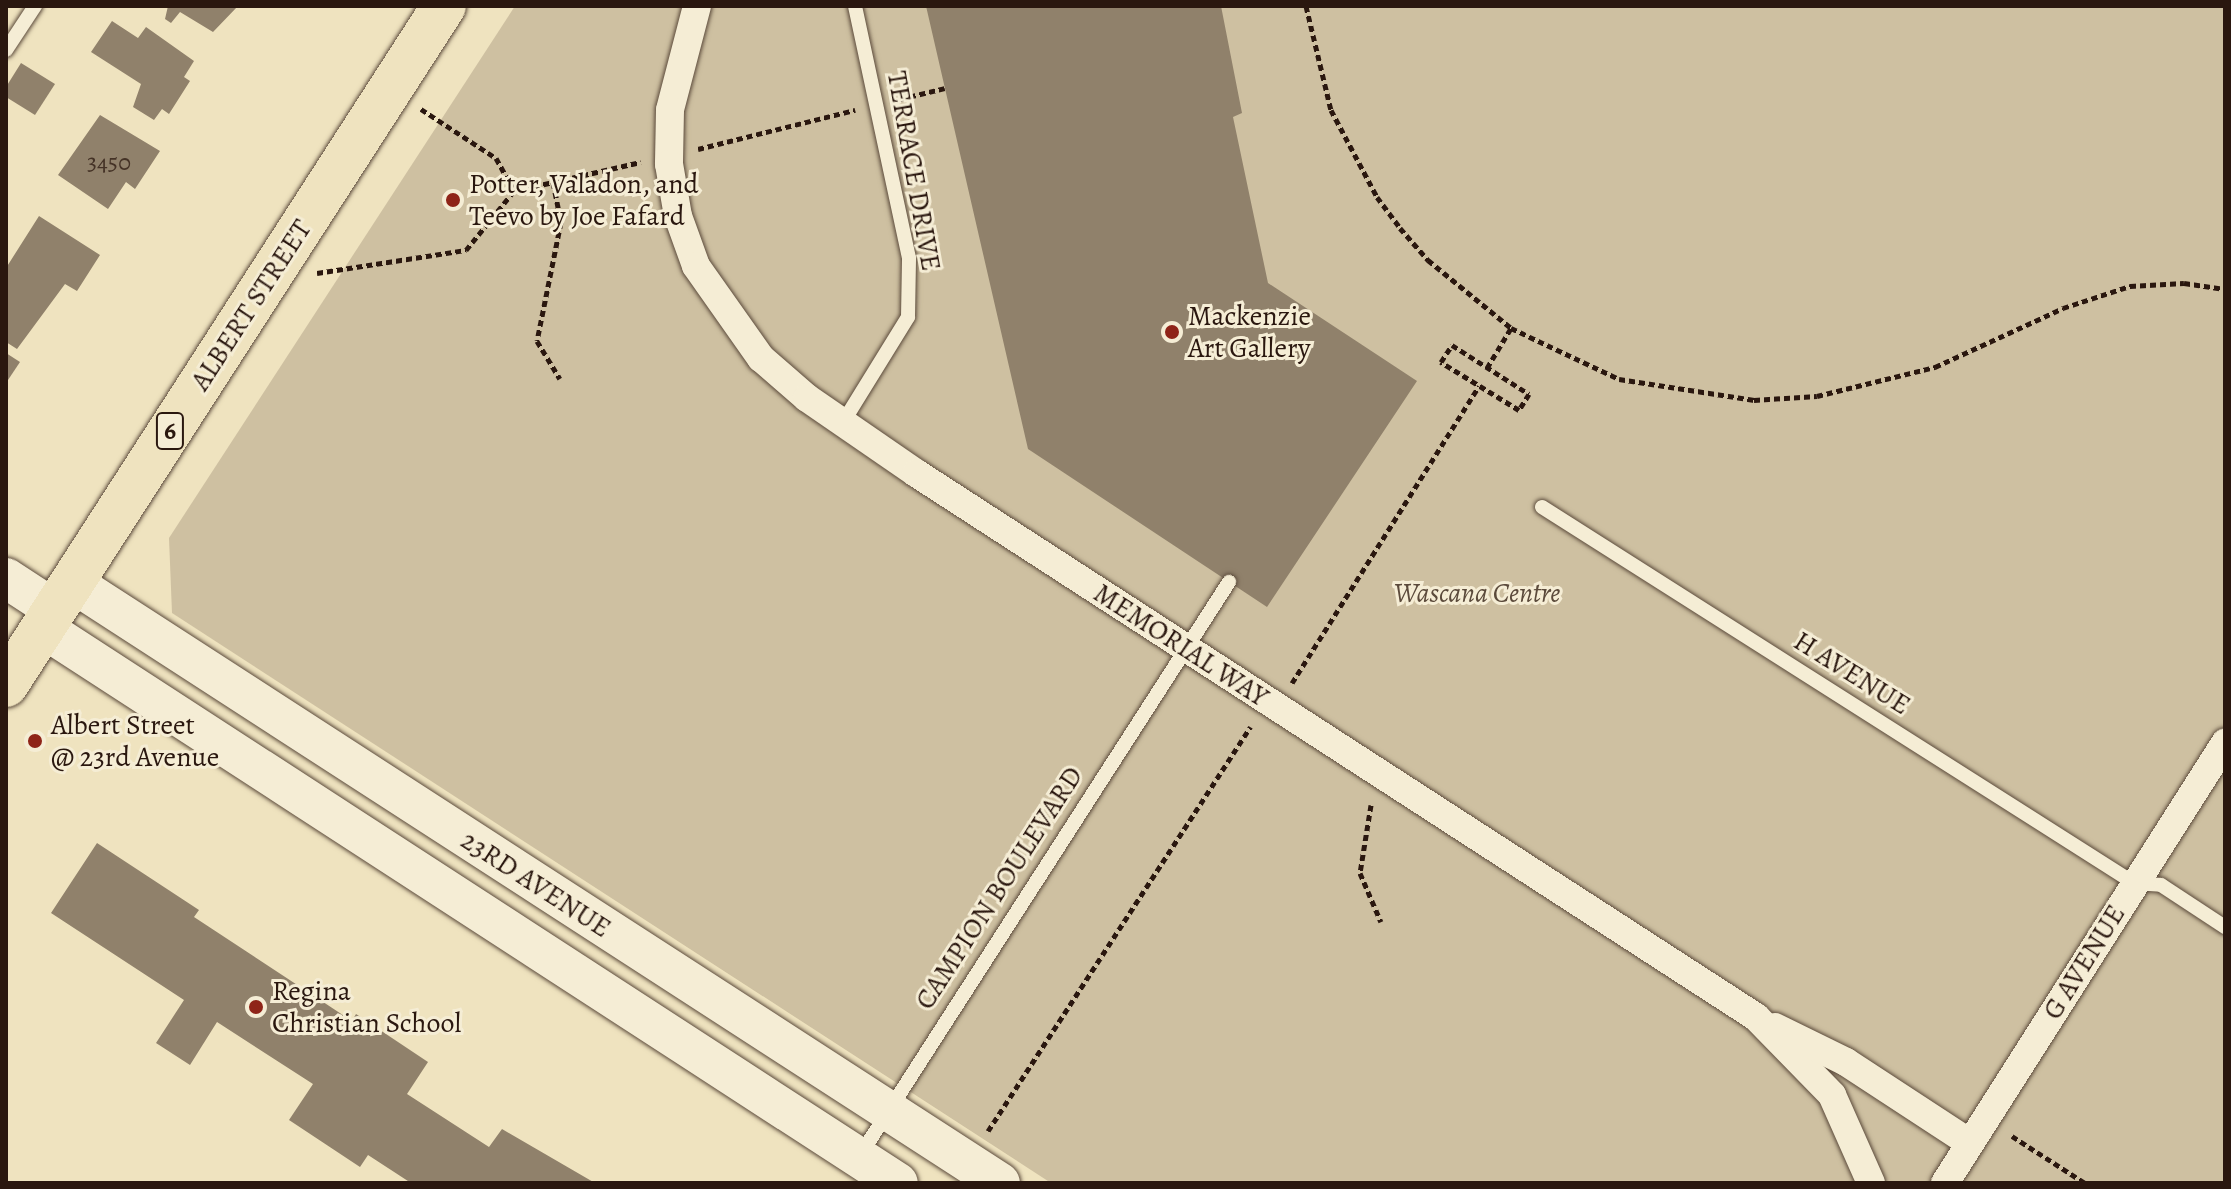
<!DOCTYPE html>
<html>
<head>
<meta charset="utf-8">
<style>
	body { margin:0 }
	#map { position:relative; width:2231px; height:1189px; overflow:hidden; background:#efe3bf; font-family:Alegreya,serif }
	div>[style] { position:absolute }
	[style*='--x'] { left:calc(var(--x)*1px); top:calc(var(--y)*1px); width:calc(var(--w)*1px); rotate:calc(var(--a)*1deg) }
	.green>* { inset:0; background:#cec0a1 }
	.building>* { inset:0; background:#90816b }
	.path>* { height:5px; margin-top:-2.5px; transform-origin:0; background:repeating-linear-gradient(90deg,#2a170f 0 6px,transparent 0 10px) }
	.roads { filter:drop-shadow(0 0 2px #5b4a3b) drop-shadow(0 0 2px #5b4a3b) }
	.lane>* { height:14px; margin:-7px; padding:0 7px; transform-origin:7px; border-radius:7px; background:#f5edd5 }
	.street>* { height:28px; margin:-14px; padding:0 14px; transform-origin:14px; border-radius:14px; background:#f5edd5 }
	.secondary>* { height:40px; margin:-20px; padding:0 20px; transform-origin:20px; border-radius:20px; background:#f5edd5 }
	.primary>* { height:44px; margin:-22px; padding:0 22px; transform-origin:22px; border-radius:22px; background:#efe3bf }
	.dots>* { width:22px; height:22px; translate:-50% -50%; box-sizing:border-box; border:4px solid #f5edd5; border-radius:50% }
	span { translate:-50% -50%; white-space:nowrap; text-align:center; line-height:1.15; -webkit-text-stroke:6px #f5edd5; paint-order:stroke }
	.number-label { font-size:24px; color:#443226 }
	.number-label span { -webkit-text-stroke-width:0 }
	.shield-label span { padding:2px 6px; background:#f5edd5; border:2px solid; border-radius:6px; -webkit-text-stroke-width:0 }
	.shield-label { font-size:26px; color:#2a170f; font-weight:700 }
	.street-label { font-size:28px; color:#2a170f }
	.poi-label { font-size:28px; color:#2a170f }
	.left { translate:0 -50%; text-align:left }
	.park-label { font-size:28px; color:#5b4a3b; font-style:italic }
	.frame { position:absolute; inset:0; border:8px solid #2a170f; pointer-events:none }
</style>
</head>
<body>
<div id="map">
	<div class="green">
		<div style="clip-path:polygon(515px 6px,2225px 6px,2225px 1183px,1051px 1183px,172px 613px,169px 538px)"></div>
	</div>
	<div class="building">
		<div style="clip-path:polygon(168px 6px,238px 6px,213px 32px,180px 12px,171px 23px,165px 19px)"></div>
		<div style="clip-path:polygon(926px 6px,1221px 6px,1242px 113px,1233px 117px,1268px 283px,1417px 381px,1267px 607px,1028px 449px)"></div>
		<div style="clip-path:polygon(112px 21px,138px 38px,146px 27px,194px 61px,184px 77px,190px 81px,169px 114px,162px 109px,154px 120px,133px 107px,141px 84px,91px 52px)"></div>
		<div style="clip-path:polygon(21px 63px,55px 84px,35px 115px,6px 97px,6px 87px)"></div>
		<div style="clip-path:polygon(100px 115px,160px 151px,135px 189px,126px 182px,108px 209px,58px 175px)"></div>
		<div style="clip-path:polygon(39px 216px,100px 255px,77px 291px,65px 284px,17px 349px,6px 342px,6px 268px)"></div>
		<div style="clip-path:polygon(6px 353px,20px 362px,6px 383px)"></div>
		<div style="clip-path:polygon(97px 843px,199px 910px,194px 917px,352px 1021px,356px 1014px,428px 1062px,407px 1094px,489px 1147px,502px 1129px,595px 1183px,411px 1183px,368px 1155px,360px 1167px,289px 1120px,313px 1084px,217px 1022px,190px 1065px,156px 1043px,184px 1000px,51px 913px)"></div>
	</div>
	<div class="path">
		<div style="--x:1306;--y:6;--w:107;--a:76.5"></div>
		<div style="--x:1331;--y:110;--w:98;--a:62.1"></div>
		<div style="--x:1377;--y:197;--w:39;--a:53"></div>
		<div style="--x:1400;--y:228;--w:43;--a:48.8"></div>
		<div style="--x:1428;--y:260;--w:107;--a:39.3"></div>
		<div style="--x:1511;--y:328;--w:119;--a:25.3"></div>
		<div style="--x:1619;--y:379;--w:137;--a:8.8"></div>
		<div style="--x:1754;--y:400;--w:63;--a:-3.6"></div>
		<div style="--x:1817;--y:396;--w:122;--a:-13.8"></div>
		<div style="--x:1935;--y:367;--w:141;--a:-24.7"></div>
		<div style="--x:2063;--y:308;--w:71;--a:-18.2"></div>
		<div style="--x:2130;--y:286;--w:54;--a:-3.2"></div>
		<div style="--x:2184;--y:283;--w:41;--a:8.3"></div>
		<div style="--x:900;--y:99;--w:46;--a:-13.7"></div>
		<div style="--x:421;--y:109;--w:90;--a:33.2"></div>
		<div style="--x:496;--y:158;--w:38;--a:61"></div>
		<div style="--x:514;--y:191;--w:130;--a:-12.9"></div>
		<div style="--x:698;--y:149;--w:162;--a:-14"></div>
		<div style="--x:553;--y:182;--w:41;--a:78.7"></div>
		<div style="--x:561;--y:222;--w:121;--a:101.4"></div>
		<div style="--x:537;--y:341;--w:44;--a:58.8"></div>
		<div style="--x:317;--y:273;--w:151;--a:-8.8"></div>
		<div style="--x:466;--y:250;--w:76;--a:-50.9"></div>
		<div style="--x:1452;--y:345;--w:91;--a:32.5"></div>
		<div style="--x:1529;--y:394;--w:19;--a:122"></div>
		<div style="--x:1519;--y:410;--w:92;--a:-148.4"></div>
		<div style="--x:1441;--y:362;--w:20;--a:-57"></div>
		<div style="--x:1487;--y:368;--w:47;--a:-59"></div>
		<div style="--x:1292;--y:683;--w:351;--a:-57.8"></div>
		<div style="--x:1371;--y:805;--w:69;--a:99.2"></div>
		<div style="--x:1360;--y:873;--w:53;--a:66.8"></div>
		<div style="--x:988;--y:1131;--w:482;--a:-57"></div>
		<div style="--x:2012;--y:1136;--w:87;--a:32.8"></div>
	</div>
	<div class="roads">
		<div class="lane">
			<div style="--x:6;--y:50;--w:53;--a:-56.6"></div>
			<div style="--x:842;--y:424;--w:126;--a:-58.3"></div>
			<div style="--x:908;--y:317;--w:59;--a:-89"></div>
			<div style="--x:909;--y:258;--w:258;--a:-102.1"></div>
			<div style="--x:1542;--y:507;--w:701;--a:32.42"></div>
			<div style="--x:2134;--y:883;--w:27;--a:4"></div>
			<div style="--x:2161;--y:885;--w:77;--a:33.3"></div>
			<div style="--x:859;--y:1157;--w:684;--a:-57.24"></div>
		</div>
		<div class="street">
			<div style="--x:697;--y:6;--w:107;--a:104.6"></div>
			<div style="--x:670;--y:110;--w:54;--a:91.1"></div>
			<div style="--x:669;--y:164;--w:53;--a:80.2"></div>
			<div style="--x:678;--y:216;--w:53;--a:70.2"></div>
			<div style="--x:696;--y:266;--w:113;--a:54.8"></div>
			<div style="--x:761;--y:358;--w:61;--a:41"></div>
			<div style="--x:807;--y:398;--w:132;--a:34.5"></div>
			<div style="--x:916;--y:473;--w:1001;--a:32.93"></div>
			<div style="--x:1756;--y:1017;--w:109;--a:45.7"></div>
			<div style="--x:1832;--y:1095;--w:96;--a:66.1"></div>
			<div style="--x:1775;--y:1027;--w:79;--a:26.2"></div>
			<div style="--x:1846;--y:1062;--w:148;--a:33.2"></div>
			<div style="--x:1945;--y:1183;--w:522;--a:-57.53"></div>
		</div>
		<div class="secondary">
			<div style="--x:6;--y:578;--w:59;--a:33.1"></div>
			<div style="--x:73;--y:583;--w:1104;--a:32.91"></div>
			<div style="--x:43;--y:628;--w:1019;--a:32.99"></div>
		</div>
		<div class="primary">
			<div style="--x:6;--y:685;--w:808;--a:-57.18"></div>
		</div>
	</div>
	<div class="dots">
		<div style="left:453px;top:200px;background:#8f2418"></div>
		<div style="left:1172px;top:332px;background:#8f2418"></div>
		<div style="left:35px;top:741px;background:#8f2418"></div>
		<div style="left:256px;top:1007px;background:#8f2418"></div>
	</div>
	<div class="number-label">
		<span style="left:109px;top:163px">3450</span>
	</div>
	<div class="shield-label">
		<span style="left:170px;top:431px">6</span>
	</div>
	<div class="street-label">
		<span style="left:914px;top:171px;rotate:80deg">TERRACE DRIVE</span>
		<span style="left:251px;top:305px;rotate:-57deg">ALBERT STREET</span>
		<span style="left:1181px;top:645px;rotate:33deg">MEMORIAL WAY</span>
		<span style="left:1852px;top:673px;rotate:32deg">H AVENUE</span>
		<span style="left:536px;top:884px;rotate:33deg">23RD AVENUE</span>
		<span style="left:999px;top:888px;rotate:-57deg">CAMPION BOULEVARD</span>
		<span style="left:2084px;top:962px;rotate:-58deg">G AVENUE</span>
	</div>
	<div class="poi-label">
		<span class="left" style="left:469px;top:200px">Potter, Valadon, and<br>Teevo by Joe Fafard</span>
		<span class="left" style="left:1188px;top:332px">Mackenzie<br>Art Gallery</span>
		<span class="left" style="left:51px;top:741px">Albert Street<br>@ 23rd Avenue</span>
		<span class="left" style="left:272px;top:1007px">Regina<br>Christian School</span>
	</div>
	<div class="park-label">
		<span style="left:1477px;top:593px">Wascana Centre</span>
	</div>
	<div class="frame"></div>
</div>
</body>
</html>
